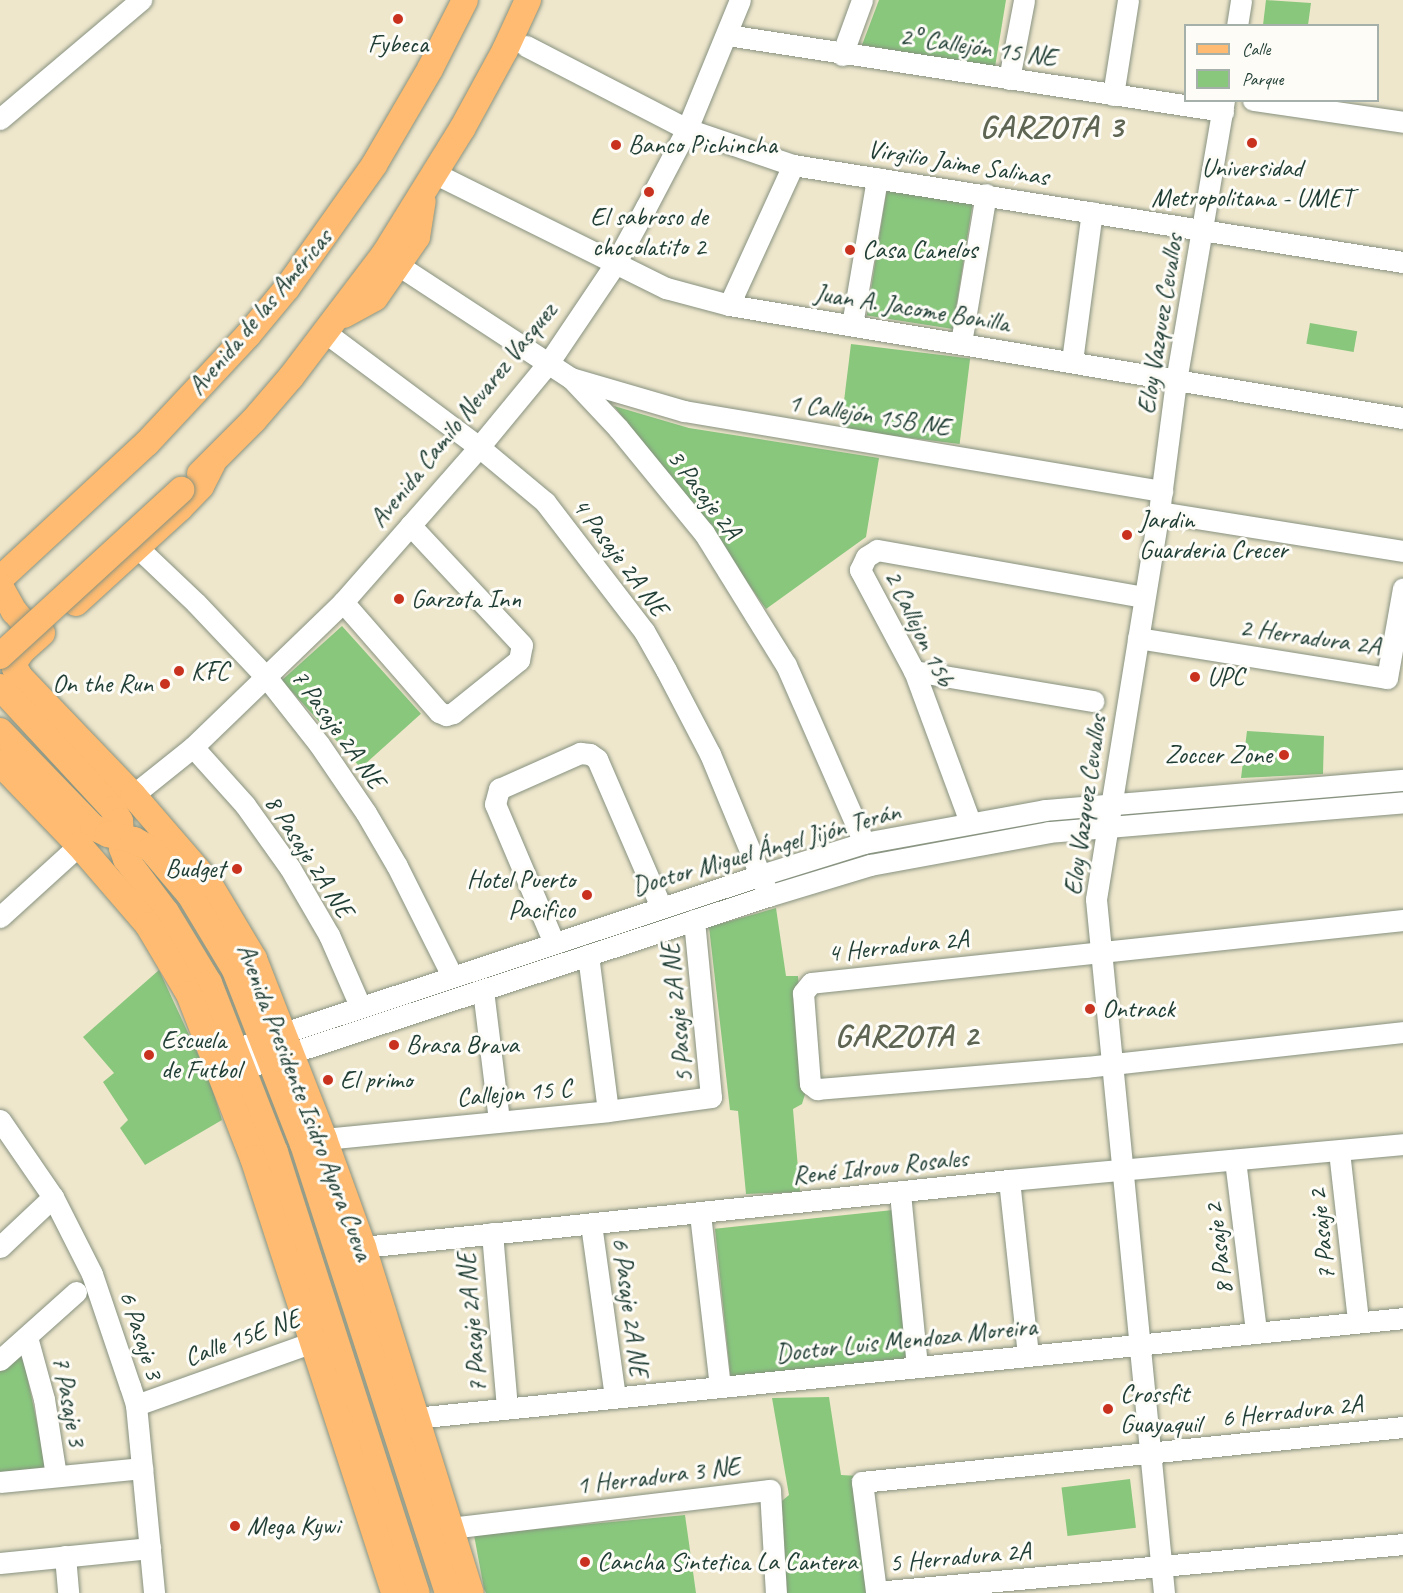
<!DOCTYPE html>
<html>
<head>
<meta charset="utf-8">
<style>
	body { margin:0 }
	#map { position:relative; width:1403px; height:1593px; overflow:hidden; background:#efe7cc; font-family:Caveat,sans-serif }
	div>[style] { position:absolute }
	[style*='--x'] { left:calc(var(--x)*1px); top:calc(var(--y)*1px); width:calc(var(--w)*1px); rotate:calc(var(--a)*1deg) }
	.green>* { inset:0; background:#89c77d; transform-origin:0 0 }
	.roads { filter:drop-shadow(0 0 2px #879280) drop-shadow(0 0 2px #879280) }
	.minor>* { height:21px; margin:-10.5px; padding:0 10.5px; transform-origin:10.5px; border-radius:10.5px; background:#fff }
	.major>* { height:26px; margin:-13px; padding:0 13px; transform-origin:13px; border-radius:13px; background:#febb71 }
	.bridges { filter:drop-shadow(0 0 2px #879280) drop-shadow(0 0 2px #879280) }
	.major-bridge>* { height:26px; margin:-13px; padding:0 13px; transform-origin:13px; border-radius:13px; background:#febb71 }
	.dots>* { width:16px; height:16px; translate:-50% -50%; box-sizing:border-box; border:3px solid #fdfcf7; border-radius:50% }
	span { translate:-50% -50%; white-space:nowrap; text-align:center; line-height:1.15; -webkit-text-stroke:6px #fdfcf7; paint-order:stroke }
	.poi-label { font-size:26px; color:#1f3d34 }
	.left { translate:0 -50%; text-align:left }
	.right { translate:-100% -50%; text-align:right }
	.street-label { font-size:26px; color:#1f3d34 }
	.district-label { font-size:32px; color:#5e6553; font-weight:700; letter-spacing:1.5px }
	.legend { position:absolute; left:1184px; top:24px; width:195px; height:78px; box-sizing:border-box; background:#fdfcf7; border:2px solid #a4b0a9; margin:0; padding:8px 10px; list-style:none; font-size:18px; color:#1f3d34 }
	.legend li { display:flex; align-items:center; gap:12px; height:30px }
	.legend b { width:30px; border:2px solid #a4b0a9 }
</style>
</head>
<body>
<div id="map">
	<div class="green">
		<div style="clip-path:polygon(879px 0,1006px 0,995px 67px,862px 45px)"></div>
		<div style="clip-path:polygon(1266px 0,1311px 3px,1308px 25px,1263px 25px)"></div>
		<div style="left:887px;top:188px;width:87px;height:129px;rotate:9deg"></div>
		<div style="left:1310px;top:323px;width:48px;height:21px;rotate:10deg"></div>
		<div style="left:851px;top:344px;width:120px;height:86px;rotate:7deg"></div>
		<div style="clip-path:polygon(614px 406px,689px 428px,879px 458px,866px 537px,766px 609px,708px 526px)"></div>
		<div style="left:342px;top:626px;width:118px;height:81px;rotate:48deg"></div>
		<div style="clip-path:polygon(1247px 731px,1324px 736px,1323px 774px,1241px 778px)"></div>
		<div style="clip-path:polygon(776px 908px,786px 976px,798px 976px,806px 1091px,802px 1104px,793px 1109px,800px 1192px,746px 1194px,738px 1111px,730px 1110px,709px 927px)"></div>
		<div style="clip-path:polygon(159px 970px,209px 1078px,222px 1120px,145px 1165px,120px 1128px,128px 1120px,103px 1082px,114px 1073px,83px 1037px)"></div>
		<div style="left:893px;top:1210px;width:149px;height:179px;rotate:84deg"></div>
		<div style="clip-path:polygon(22px 1352px,47px 1470px,0 1475px,0 1371px)"></div>
		<div style="clip-path:polygon(829px 1397px,841px 1475px,858px 1476px,870px 1593px,787px 1593px,777px 1505px,789px 1495px,772px 1398px)"></div>
		<div style="left:1130px;top:1479px;width:49px;height:69px;rotate:83deg"></div>
		<div style="clip-path:polygon(685px 1515px,696px 1593px,486px 1593px,484px 1589px,474px 1535px)"></div>
	</div>
	<div class="roads">
		<div class="minor">
			<div style="--x:1237;--y:26;--w:26;--a:-81"></div>
			<div style="--x:727;--y:35;--w:502;--a:8.71"></div>
			<div style="--x:526;--y:46;--w:181;--a:27.3"></div>
			<div style="--x:687;--y:129;--w:112;--a:18.8"></div>
			<div style="--x:793;--y:165;--w:618;--a:9.04"></div>
			<div style="--x:842;--y:55;--w:59;--a:-70"></div>
			<div style="--x:1009;--y:79;--w:80;--a:-79.2"></div>
			<div style="--x:1113;--y:95;--w:96;--a:-81"></div>
			<div style="--x:1253;--y:100;--w:152;--a:8.3"></div>
			<div style="--x:0;--y:119;--w:185;--a:-40.2"></div>
			<div style="--x:436;--y:174;--w:257;--a:26.4"></div>
			<div style="--x:666;--y:288;--w:65;--a:15.1"></div>
			<div style="--x:729;--y:305;--w:683;--a:9.52"></div>
			<div style="--x:398;--y:265;--w:207;--a:33.2"></div>
			<div style="--x:571;--y:378;--w:69;--a:46.8"></div>
			<div style="--x:618;--y:428;--w:136;--a:50.7"></div>
			<div style="--x:704;--y:533;--w:155;--a:58.2"></div>
			<div style="--x:786;--y:665;--w:194;--a:66.3"></div>
			<div style="--x:729;--y:305;--w:154;--a:-65.4"></div>
			<div style="--x:852;--y:325;--w:149;--a:-80.3"></div>
			<div style="--x:326;--y:333;--w:191;--a:36.7"></div>
			<div style="--x:479;--y:447;--w:86;--a:39.8"></div>
			<div style="--x:545;--y:502;--w:163;--a:52.5"></div>
			<div style="--x:644;--y:631;--w:45;--a:60.6"></div>
			<div style="--x:666;--y:670;--w:95;--a:62.4"></div>
			<div style="--x:710;--y:754;--w:144;--a:67.5"></div>
			<div style="--x:961;--y:343;--w:151;--a:-80.5"></div>
			<div style="--x:1072;--y:361;--w:150;--a:-82.4"></div>
			<div style="--x:571;--y:378;--w:118;--a:16.3"></div>
			<div style="--x:684;--y:411;--w:485;--a:9.5"></div>
			<div style="--x:1159;--y:512;--w:247;--a:9.1"></div>
			<div style="--x:137;--y:547;--w:81;--a:43.5"></div>
			<div style="--x:196;--y:603;--w:103;--a:46.6"></div>
			<div style="--x:267;--y:678;--w:84;--a:51.8"></div>
			<div style="--x:319;--y:744;--w:83;--a:55.7"></div>
			<div style="--x:366;--y:813;--w:61;--a:59.7"></div>
			<div style="--x:397;--y:866;--w:123;--a:63.4"></div>
			<div style="--x:343;--y:602;--w:146;--a:48.9"></div>
			<div style="--x:439;--y:712;--w:8;--a:23"></div>
			<div style="--x:446;--y:715;--w:7;--a:-16"></div>
			<div style="--x:453;--y:713;--w:85;--a:-38.8"></div>
			<div style="--x:519;--y:660;--w:15;--a:-79"></div>
			<div style="--x:522;--y:645;--w:164;--a:-133"></div>
			<div style="--x:1138;--y:638;--w:252;--a:9.1"></div>
			<div style="--x:1387;--y:678;--w:91;--a:-79.9"></div>
			<div style="--x:914;--y:671;--w:182;--a:9.5"></div>
			<div style="--x:193;--y:747;--w:78;--a:48.1"></div>
			<div style="--x:245;--y:805;--w:77;--a:54.5"></div>
			<div style="--x:290;--y:868;--w:78;--a:59.8"></div>
			<div style="--x:329;--y:935;--w:77;--a:66.4"></div>
			<div style="--x:133;--y:795;--w:77;--a:-38.7"></div>
			<div style="--x:193;--y:747;--w:209;--a:-44"></div>
			<div style="--x:343;--y:602;--w:206;--a:-48.7"></div>
			<div style="--x:479;--y:447;--w:110;--a:-50.5"></div>
			<div style="--x:549;--y:362;--w:118;--a:-56"></div>
			<div style="--x:615;--y:264;--w:65;--a:-61.5"></div>
			<div style="--x:646;--y:207;--w:88;--a:-62.3"></div>
			<div style="--x:687;--y:129;--w:139;--a:-67.7"></div>
			<div style="--x:970;--y:822;--w:161;--a:-110.3"></div>
			<div style="--x:914;--y:671;--w:115;--a:-118.1"></div>
			<div style="--x:860;--y:570;--w:14;--a:-65"></div>
			<div style="--x:866;--y:557;--w:13;--a:-32"></div>
			<div style="--x:877;--y:550;--w:271;--a:10"></div>
			<div style="--x:0;--y:917;--w:107;--a:-42.3"></div>
			<div style="--x:1403;--y:920;--w:595;--a:173.93"></div>
			<div style="--x:811;--y:983;--w:13;--a:129"></div>
			<div style="--x:803;--y:993;--w:91;--a:85.6"></div>
			<div style="--x:810;--y:1084;--w:9;--a:36"></div>
			<div style="--x:817;--y:1089;--w:270;--a:-4.7"></div>
			<div style="--x:1086;--y:1067;--w:319;--a:-6.3"></div>
			<div style="--x:554;--y:943;--w:151;--a:-113"></div>
			<div style="--x:495;--y:804;--w:16;--a:-75"></div>
			<div style="--x:499;--y:789;--w:89;--a:-24"></div>
			<div style="--x:580;--y:753;--w:10;--a:6"></div>
			<div style="--x:590;--y:754;--w:9;--a:36"></div>
			<div style="--x:597;--y:759;--w:161;--a:66.6"></div>
			<div style="--x:588;--y:955;--w:157;--a:82.7"></div>
			<div style="--x:483;--y:990;--w:132;--a:83"></div>
			<div style="--x:235;--y:1049;--w:554;--a:-18.3"></div>
			<div style="--x:761;--y:875;--w:108;--a:-17.3"></div>
			<div style="--x:864;--y:843;--w:184;--a:-10.3"></div>
			<div style="--x:1045;--y:810;--w:359;--a:-4.8"></div>
			<div style="--x:242;--y:1069;--w:554;--a:-18.21"></div>
			<div style="--x:768;--y:896;--w:107;--a:-16.9"></div>
			<div style="--x:870;--y:865;--w:182;--a:-10.4"></div>
			<div style="--x:1049;--y:832;--w:355;--a:-4.8"></div>
			<div style="--x:0;--y:1120;--w:93;--a:55.5"></div>
			<div style="--x:53;--y:1197;--w:86;--a:63.1"></div>
			<div style="--x:92;--y:1274;--w:118;--a:71.3"></div>
			<div style="--x:130;--y:1386;--w:20;--a:72"></div>
			<div style="--x:136;--y:1405;--w:189;--a:84.5"></div>
			<div style="--x:324;--y:1139;--w:285;--a:-5.6"></div>
			<div style="--x:608;--y:1111;--w:104;--a:-7.7"></div>
			<div style="--x:711;--y:1097;--w:178;--a:-95.5"></div>
			<div style="--x:1339;--y:1151;--w:162;--a:83.6"></div>
			<div style="--x:1235;--y:1160;--w:172;--a:83"></div>
			<div style="--x:1009;--y:1180;--w:175;--a:83.8"></div>
			<div style="--x:900;--y:1193;--w:173;--a:84.4"></div>
			<div style="--x:700;--y:1214;--w:174;--a:83.4"></div>
			<div style="--x:591;--y:1224;--w:175;--a:82.1"></div>
			<div style="--x:492;--y:1233;--w:176;--a:85.1"></div>
			<div style="--x:0;--y:1247;--w:73;--a:-43.3"></div>
			<div style="--x:363;--y:1247;--w:649;--a:-5.92"></div>
			<div style="--x:1009;--y:1180;--w:396;--a:-5.2"></div>
			<div style="--x:27;--y:1337;--w:64;--a:74.7"></div>
			<div style="--x:44;--y:1399;--w:78;--a:81.1"></div>
			<div style="--x:0;--y:1360;--w:102;--a:-41.8"></div>
			<div style="--x:136;--y:1405;--w:203;--a:-19.6"></div>
			<div style="--x:414;--y:1418;--w:994;--a:-5.77"></div>
			<div style="--x:1403;--y:1427;--w:544;--a:174.2"></div>
			<div style="--x:862;--y:1482;--w:111;--a:82.7"></div>
			<div style="--x:876;--y:1592;--w:529;--a:-5.2"></div>
			<div style="--x:0;--y:1482;--w:143;--a:-5.6"></div>
			<div style="--x:450;--y:1528;--w:322;--a:-6.8"></div>
			<div style="--x:770;--y:1490;--w:103;--a:86.7"></div>
			<div style="--x:65;--y:1556;--w:37;--a:85"></div>
			<div style="--x:0;--y:1563;--w:151;--a:-5.7"></div>
			<div style="--x:1164;--y:1593;--w:697;--a:-95.6"></div>
			<div style="--x:1096;--y:899;--w:392;--a:-80.8"></div>
			<div style="--x:1159;--y:512;--w:132;--a:-82.6"></div>
			<div style="--x:1176;--y:381;--w:285;--a:-80.3"></div>
		</div>
		<div class="major">
			<div style="--x:344;--y:315;--w:35;--a:-29"></div>
			<div style="--x:375;--y:298;--w:74;--a:-55.5"></div>
			<div style="--x:417;--y:237;--w:36;--a:-81"></div>
			<div style="--x:200;--y:474;--w:76;--a:-45"></div>
			<div style="--x:254;--y:420;--w:57;--a:-49.3"></div>
			<div style="--x:291;--y:377;--w:156;--a:-52.8"></div>
			<div style="--x:385;--y:253;--w:146;--a:-58.2"></div>
			<div style="--x:462;--y:129;--w:90;--a:-61.4"></div>
			<div style="--x:505;--y:50;--w:55;--a:-65.3"></div>
			<div style="--x:0;--y:579;--w:200;--a:-42.8"></div>
			<div style="--x:147;--y:443;--w:148;--a:-46.9"></div>
			<div style="--x:248;--y:335;--w:61;--a:-50.3"></div>
			<div style="--x:287;--y:288;--w:151;--a:-54.7"></div>
			<div style="--x:374;--y:165;--w:111;--a:-59.7"></div>
			<div style="--x:430;--y:69;--w:77;--a:-63.1"></div>
			<div style="--x:0;--y:586;--w:29;--a:61"></div>
			<div style="--x:14;--y:611;--w:35;--a:49"></div>
			<div style="--x:76;--y:603;--w:141;--a:-42.4"></div>
			<div style="--x:180;--y:508;--w:30;--a:-46"></div>
			<div style="--x:201;--y:486;--w:25;--a:-63"></div>
			<div style="--x:42;--y:633;--w:27;--a:138"></div>
			<div style="--x:22;--y:651;--w:12;--a:125"></div>
			<div style="--x:15;--y:661;--w:7;--a:90"></div>
			<div style="--x:15;--y:668;--w:10;--a:61"></div>
			<div style="--x:20;--y:677;--w:163;--a:46.2"></div>
			<div style="--x:133;--y:795;--w:115;--a:49.2"></div>
			<div style="--x:208;--y:882;--w:90;--a:59.1"></div>
			<div style="--x:254;--y:959;--w:193;--a:68.7"></div>
			<div style="--x:324;--y:1139;--w:115;--a:70.1"></div>
			<div style="--x:363;--y:1247;--w:362;--a:72.7"></div>
			<div style="--x:0;--y:687;--w:166;--a:47.2"></div>
			<div style="--x:113;--y:809;--w:14;--a:60"></div>
			<div style="--x:120;--y:821;--w:27;--a:86"></div>
			<div style="--x:122;--y:848;--w:12;--a:70"></div>
			<div style="--x:126;--y:859;--w:66;--a:53"></div>
			<div style="--x:166;--y:912;--w:83;--a:58.8"></div>
			<div style="--x:209;--y:983;--w:181;--a:68.7"></div>
			<div style="--x:275;--y:1152;--w:463;--a:72.2"></div>
			<div style="--x:0;--y:731;--w:134;--a:45.9"></div>
			<div style="--x:93;--y:827;--w:17;--a:25"></div>
			<div style="--x:108;--y:834;--w:27;--a:13"></div>
			<div style="--x:134;--y:840;--w:19;--a:28"></div>
			<div style="--x:151;--y:849;--w:60;--a:49.7"></div>
			<div style="--x:190;--y:895;--w:87;--a:59"></div>
			<div style="--x:235;--y:970;--w:187;--a:68.7"></div>
			<div style="--x:303;--y:1144;--w:472;--a:72.1"></div>
			<div style="--x:0;--y:763;--w:114;--a:46.1"></div>
			<div style="--x:79;--y:845;--w:106;--a:49.2"></div>
			<div style="--x:148;--y:925;--w:80;--a:59.3"></div>
			<div style="--x:189;--y:994;--w:176;--a:68.7"></div>
			<div style="--x:253;--y:1158;--w:457;--a:72"></div>
		</div>
	</div>
	<div class="bridges">
		<div class="major-bridge">
			<div style="--x:0;--y:656;--w:246;--a:-42.5"></div>
		</div>
	</div>
	<div class="dots">
		<div style="left:398px;top:19px;background:#c8321e"></div>
		<div style="left:1252px;top:143px;background:#c8321e"></div>
		<div style="left:616px;top:145px;background:#c8321e"></div>
		<div style="left:649px;top:192px;background:#c8321e"></div>
		<div style="left:850px;top:250px;background:#c8321e"></div>
		<div style="left:1127px;top:535px;background:#c8321e"></div>
		<div style="left:399px;top:599px;background:#c8321e"></div>
		<div style="left:179px;top:671px;background:#c8321e"></div>
		<div style="left:1195px;top:677px;background:#c8321e"></div>
		<div style="left:165px;top:684px;background:#c8321e"></div>
		<div style="left:1284px;top:755px;background:#c8321e"></div>
		<div style="left:237px;top:869px;background:#c8321e"></div>
		<div style="left:587px;top:895px;background:#c8321e"></div>
		<div style="left:1090px;top:1009px;background:#c8321e"></div>
		<div style="left:394px;top:1045px;background:#c8321e"></div>
		<div style="left:149px;top:1055px;background:#c8321e"></div>
		<div style="left:328px;top:1080px;background:#c8321e"></div>
		<div style="left:1108px;top:1409px;background:#c8321e"></div>
		<div style="left:235px;top:1526px;background:#c8321e"></div>
		<div style="left:585px;top:1562px;background:#c8321e"></div>
	</div>
	<div class="poi-label">
		<span style="left:398px;top:44px">Fybeca</span>
		<span class="left" style="left:628px;top:145px">Banco Pichincha</span>
		<span style="left:1252px;top:183px">Universidad<br>Metropolitana - UMET</span>
		<span style="left:649px;top:232px">El sabroso de<br>chocolatito 2</span>
		<span class="left" style="left:862px;top:250px">Casa Canelos</span>
		<span class="left" style="left:1139px;top:535px">Jardin<br>Guarderia Crecer</span>
		<span class="left" style="left:411px;top:599px">Garzota Inn</span>
		<span class="left" style="left:191px;top:671px">KFC</span>
		<span class="left" style="left:1207px;top:677px">UPC</span>
		<span class="right" style="left:153px;top:684px">On the Run</span>
		<span class="right" style="left:1272px;top:755px">Zoccer Zone</span>
		<span class="right" style="left:225px;top:869px">Budget</span>
		<span class="right" style="left:575px;top:895px">Hotel Puerto<br>Pacifico</span>
		<span class="left" style="left:1102px;top:1009px">Ontrack</span>
		<span class="left" style="left:161px;top:1055px">Escuela<br>de Futbol</span>
		<span class="left" style="left:406px;top:1045px">Brasa Brava</span>
		<span class="left" style="left:340px;top:1080px">El primo</span>
		<span class="left" style="left:1120px;top:1409px">Crossfit<br>Guayaquil</span>
		<span class="left" style="left:247px;top:1526px">Mega Kywi</span>
		<span class="left" style="left:597px;top:1562px">Cancha Sintetica La Cantera</span>
	</div>
	<div class="street-label">
		<span style="left:978px;top:47px;rotate:8deg">2° Callejón 15 NE</span>
		<span style="left:958px;top:163px;rotate:9deg">Virgilio Jaime Salinas</span>
		<span style="left:912px;top:308px;rotate:9deg">Juan A. Jacome Bonilla</span>
		<span style="left:260px;top:312px;rotate:-50deg">Avenida de las Américas</span>
		<span style="left:1160px;top:324px;rotate:-81deg">Eloy Vazquez Cevallos</span>
		<span style="left:463px;top:415px;rotate:-51deg">Avenida Camilo Nevarez Vasquez</span>
		<span style="left:869px;top:415px;rotate:9deg">1 Callejón 15B NE</span>
		<span style="left:704px;top:494px;rotate:53deg">3 Pasaje 2A</span>
		<span style="left:620px;top:557px;rotate:53deg">4 Pasaje 2A NE</span>
		<span style="left:919px;top:628px;rotate:64deg">2 Callejon 15b</span>
		<span style="left:1310px;top:637px;rotate:8deg">2 Herradura 2A</span>
		<span style="left:338px;top:729px;rotate:54deg">7 Pasaje 2A NE</span>
		<span style="left:1085px;top:805px;rotate:-82deg">Eloy Vazquez Cevallos</span>
		<span style="left:766px;top:849px;rotate:-16deg">Doctor Miguel Ángel Jijón Terán</span>
		<span style="left:309px;top:856px;rotate:57deg">8 Pasaje 2A NE</span>
		<span style="left:898px;top:946px;rotate:-6deg">4 Herradura 2A</span>
		<span style="left:677px;top:1013px;rotate:-96deg">5 Pasaje 2A NE</span>
		<span style="left:514px;top:1093px;rotate:-5deg">Callejon 15 C</span>
		<span style="left:305px;top:1102px;rotate:69deg">Avenida Presidente Isidro Ayora Cueva</span>
		<span style="left:880px;top:1167px;rotate:-6deg">René Idrovo Rosales</span>
		<span style="left:1322px;top:1235px;rotate:-96deg">7 Pasaje 2</span>
		<span style="left:1219px;top:1249px;rotate:-97deg">8 Pasaje 2</span>
		<span style="left:630px;top:1307px;rotate:82deg">6 Pasaje 2A NE</span>
		<span style="left:472px;top:1323px;rotate:-95deg">7 Pasaje 2A NE</span>
		<span style="left:141px;top:1335px;rotate:72deg">6 Pasaje 3</span>
		<span style="left:242px;top:1338px;rotate:-20deg">Calle 15E NE</span>
		<span style="left:906px;top:1340px;rotate:-6deg">Doctor Luis Mendoza Moreira</span>
		<span style="left:69px;top:1401px;rotate:79deg">7 Pasaje 3</span>
		<span style="left:1292px;top:1411px;rotate:-6deg">6 Herradura 2A</span>
		<span style="left:658px;top:1476px;rotate:-7deg">1 Herradura 3 NE</span>
		<span style="left:960px;top:1557px;rotate:-5deg">5 Herradura 2A</span>
	</div>
	<div class="district-label">
		<span style="left:1052px;top:127px">GARZOTA 3</span>
		<span style="left:907px;top:1036px">GARZOTA 2</span>
	</div>
	<ul class="legend">
	<li><b style="height:8px;background:#febb71"></b>Calle</li>
	<li><b style="height:16px;background:#89c77d"></b>Parque</li>
	</ul>
</div>
</body>
</html>
